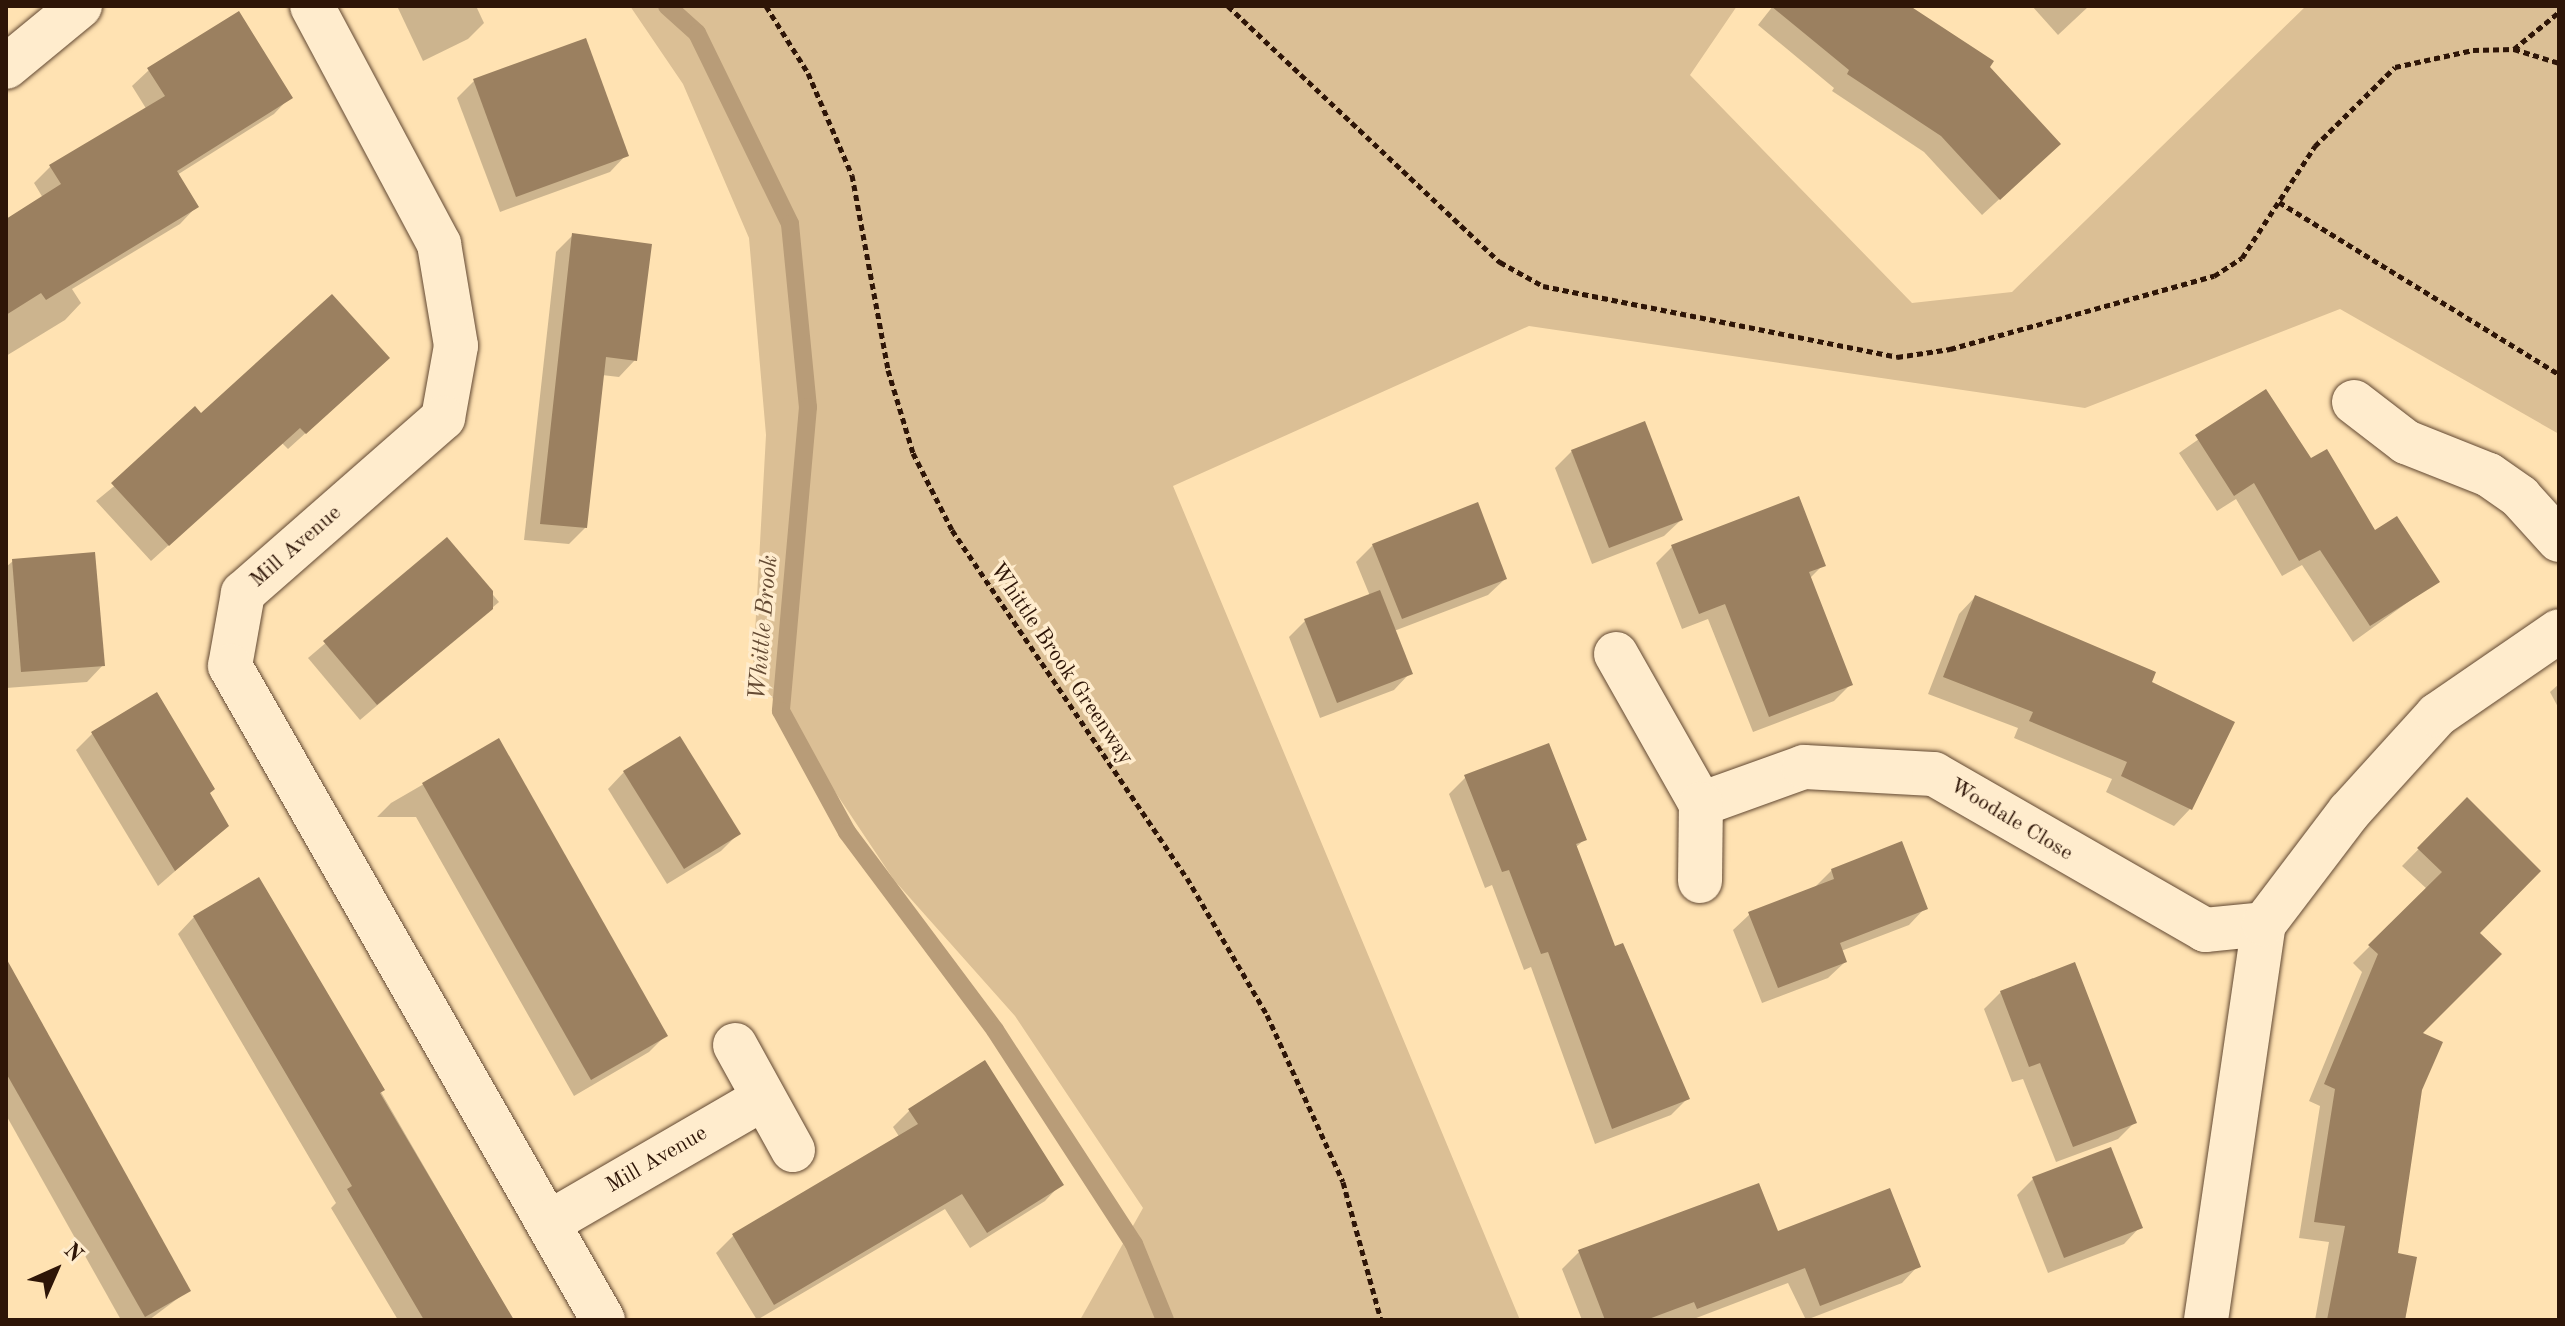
<!DOCTYPE html>
<style>
body{margin:0}
#map{position:relative;width:2565px;height:1326px;overflow:hidden;background:#ffe2b2;font-family:"Old Standard TT",serif}
div>[style]{position:absolute}
[style*='--x']{left:calc(var(--x)*1px);top:calc(var(--y)*1px);width:calc(var(--w)*1px);rotate:calc(var(--a)*1deg)}
.green>*{inset:0;background:#dbbf95}
.shadow>*{inset:0;background:#0003}
.stream>*{height:18px;margin:-9px;padding:0 9px;transform-origin:9px;border-radius:9px;background:#b89c78}
.building>*{inset:0;background:#9b8060}
.path>*{height:5px;margin-top:-2.5px;transform-origin:0;background:repeating-linear-gradient(90deg,#2e1507 0 6px,transparent 0 10px)}
.roads{filter:drop-shadow(0 0 2px #624832) drop-shadow(0 0 2px #624832)}
.minor>*{height:44px;margin:-22px;padding:0 22px;transform-origin:22px;border-radius:22px;background:#ffeccd}
span{translate:-50% -50%;white-space:nowrap;text-align:center;line-height:1.15;-webkit-text-stroke:7px #ffeccd;paint-order:stroke}
.street-label{font-size:22px;color:#2e1507}
.water-label{font-size:24px;color:#654b34;font-style:italic}
.frame{position:absolute;inset:0;border:8px solid #2e1507;pointer-events:none}
.north{position:absolute;left:16px;top:1230px;width:80px;height:80px;-webkit-text-stroke:6px #ffeccd;paint-order:stroke;rotate:45deg;font-size:22px;font-weight:700;line-height:32px;text-align:center;color:#2e1507}
.north::after{content:'';display:block;margin:auto;width:28px;height:36px;background:#2e1507;clip-path:polygon(50% 0,100% 100%,50% 72%,0 100%)}
</style>
<div id="map">
<div class="green">
<div style="clip-path:polygon(630px 6px,1737px 6px,1690px 75px,1912px 303px,2012px 292px,2306px 6px,2559px 6px,2559px 434px,2340px 309px,2085px 408px,1529px 326px,1173px 486px,1520px 1320px,1080px 1320px,1143px 1208px,1015px 1016px,894px 880px,753px 669px,766px 435px,749px 238px,683px 84px)"></div>
</div>
<div class="shadow">
<div style="clip-path:polygon(397px 6px,476px 6px,484px 23px,468px 39px,423px 61px)"></div>
<div style="clip-path:polygon(1773px 6px,1907px 6px,1987px 67px,2042px 160px,1982px 215px,1924px 152px,1832px 91px,1834px 88px,1758px 25px)"></div>
<div style="clip-path:polygon(2032px 6px,2089px 6px,2058px 35px)"></div>
<div style="clip-path:polygon(149px 70px,290px 97px,274px 114px,177px 175px,196px 207px,180px 224px,72px 289px,81px 303px,65px 320px,6px 356px,6px 221px,43px 198px,34px 183px,51px 166px,147px 110px,132px 86px)"></div>
<div style="clip-path:polygon(474px 81px,626px 155px,610px 172px,500px 212px,457px 98px)"></div>
<div style="clip-path:polygon(572px 236px,635px 360px,619px 377px,602px 375px,585px 528px,569px 544px,524px 540px,556px 252px)"></div>
<div style="clip-path:polygon(371px 374px,288px 449px,282px 443px,151px 561px,96px 501px,201px 415px)"></div>
<div style="clip-path:polygon(2266px 392px,2310px 461px,2374px 533px,2437px 581px,2353px 642px,2302px 565px,2282px 576px,2236px 499px,2217px 511px,2179px 453px)"></div>
<div style="clip-path:polygon(1572px 451px,1681px 520px,1664px 536px,1592px 564px,1555px 468px)"></div>
<div style="clip-path:polygon(447px 540px,499px 602px,360px 720px,308px 658px)"></div>
<div style="clip-path:polygon(1373px 545px,1505px 579px,1488px 595px,1394px 631px,1410px 673px,1394px 690px,1320px 718px,1289px 637px,1305px 621px,1370px 596px,1356px 562px)"></div>
<div style="clip-path:polygon(1672px 547px,1823px 565px,1809px 579px,1851px 684px,1834px 701px,1753px 732px,1708px 619px,1682px 629px,1656px 563px)"></div>
<div style="clip-path:polygon(13px 561px,103px 665px,87px 682px,6px 688px,6px 567px)"></div>
<div style="clip-path:polygon(1975px 597px,2149px 683px,2190px 809px,2174px 826px,2106px 792px,2112px 779px,2014px 738px,2018px 728px,1928px 694px,1959px 614px)"></div>
<div style="clip-path:polygon(2559px 684px,2559px 709px,2550px 692px)"></div>
<div style="clip-path:polygon(93px 733px,208px 794px,227px 826px,158px 886px,76px 750px)"></div>
<div style="clip-path:polygon(498px 741px,666px 1035px,649px 1052px,574px 1096px,416px 817px,377px 817px,391px 803px)"></div>
<div style="clip-path:polygon(624px 772px,738px 834px,721px 851px,667px 884px,608px 789px)"></div>
<div style="clip-path:polygon(1466px 777px,1585px 839px,1575px 848px,1614px 948px,1687px 1099px,1671px 1115px,1595px 1144px,1531px 967px,1524px 970px,1492px 885px,1485px 888px,1449px 794px)"></div>
<div style="clip-path:polygon(2467px 800px,2477px 933px,2420px 1034px,2421px 1090px,2395px 1255px,2415px 1259px,2405px 1320px,2315px 1320px,2329px 1242px,2299px 1238px,2320px 1106px,2309px 1101px,2362px 972px,2353px 963px,2427px 889px,2402px 866px)"></div>
<div style="clip-path:polygon(1832px 870px,1925px 908px,1909px 925px,1841px 951px,1845px 962px,1828px 978px,1762px 1003px,1733px 930px,1750px 914px,1815px 887px)"></div>
<div style="clip-path:polygon(258px 880px,513px 1320px,398px 1320px,331px 1208px,336px 1203px,178px 934px,194px 917px)"></div>
<div style="clip-path:polygon(6px 959px,189px 1290px,149px 1320px,121px 1320px,6px 1115px)"></div>
<div style="clip-path:polygon(2001px 992px,2135px 1122px,2118px 1139px,2056px 1162px,2023px 1079px,2012px 1082px,1984px 1009px)"></div>
<div style="clip-path:polygon(910px 1110px,1061px 1184px,1045px 1201px,970px 1248px,945px 1209px,757px 1320px,716px 1253px,733px 1236px,900px 1138px,893px 1127px)"></div>
<div style="clip-path:polygon(2033px 1179px,2140px 1227px,2124px 1244px,2048px 1273px,2017px 1195px)"></div>
<div style="clip-path:polygon(1777px 1234px,1918px 1266px,1902px 1283px,1806px 1320px,1788px 1283px,1691px 1320px,1582px 1320px,1562px 1269px,1579px 1252px)"></div>
</div>
<div class="stream">
<div style="--x:667;--y:6;--w:40;--a:42"></div>
<div style="--x:697;--y:33;--w:212;--a:64"></div>
<div style="--x:790;--y:224;--w:184;--a:84.4"></div>
<div style="--x:808;--y:407;--w:305;--a:95.1"></div>
<div style="--x:781;--y:711;--w:138;--a:61.4"></div>
<div style="--x:847;--y:832;--w:247;--a:53.2"></div>
<div style="--x:995;--y:1030;--w:255;--a:57"></div>
<div style="--x:1134;--y:1244;--w:82;--a:67.8"></div>
</div>
<div class="building">
<div style="clip-path:polygon(1771px 6px,1910px 6px,1994px 61px,1990px 67px,2061px 144px,2000px 200px,1941px 136px,1847px 74px,1849px 70px)"></div>
<div style="clip-path:polygon(239px 11px,293px 98px,177px 171px,199px 207px,46px 300px,41px 293px,6px 315px,6px 219px,61px 184px,49px 165px,165px 96px,147px 68px)"></div>
<div style="clip-path:polygon(586px 38px,629px 156px,516px 197px,473px 79px)"></div>
<div style="clip-path:polygon(572px 233px,652px 244px,637px 361px,606px 357px,587px 528px,540px 524px)"></div>
<div style="clip-path:polygon(332px 294px,390px 358px,306px 434px,300px 428px,169px 546px,111px 483px,195px 406px,201px 413px)"></div>
<div style="clip-path:polygon(2266px 389px,2311px 458px,2327px 449px,2375px 530px,2397px 516px,2440px 582px,2370px 626px,2320px 550px,2299px 561px,2254px 483px,2234px 496px,2195px 435px)"></div>
<div style="clip-path:polygon(1645px 421px,1683px 520px,1609px 548px,1571px 450px)"></div>
<div style="clip-path:polygon(1799px 496px,1826px 566px,1809px 572px,1853px 685px,1769px 717px,1725px 604px,1699px 614px,1671px 545px)"></div>
<div style="clip-path:polygon(1478px 502px,1507px 579px,1402px 619px,1372px 544px)"></div>
<div style="clip-path:polygon(447px 537px,493px 591px,493px 609px,377px 705px,323px 641px)"></div>
<div style="clip-path:polygon(95px 552px,105px 666px,21px 672px,12px 559px)"></div>
<div style="clip-path:polygon(1380px 590px,1413px 674px,1337px 703px,1304px 619px)"></div>
<div style="clip-path:polygon(1975px 595px,2156px 672px,2152px 682px,2235px 722px,2192px 810px,2121px 776px,2127px 762px,2029px 721px,2033px 712px,1943px 677px)"></div>
<div style="clip-path:polygon(157px 692px,215px 789px,210px 793px,229px 826px,175px 871px,91px 732px)"></div>
<div style="clip-path:polygon(680px 736px,741px 834px,684px 869px,623px 771px)"></div>
<div style="clip-path:polygon(499px 738px,668px 1036px,591px 1080px,422px 783px)"></div>
<div style="clip-path:polygon(1549px 743px,1587px 840px,1576px 844px,1615px 946px,1623px 943px,1690px 1099px,1612px 1129px,1548px 952px,1541px 954px,1509px 870px,1502px 872px,1464px 775px)"></div>
<div style="clip-path:polygon(2467px 797px,2541px 871px,2480px 933px,2502px 954px,2423px 1033px,2443px 1042px,2422px 1090px,2398px 1253px,2417px 1257px,2405px 1320px,2327px 1320px,2345px 1226px,2314px 1222px,2335px 1089px,2324px 1084px,2378px 954px,2368px 945px,2442px 872px,2417px 848px)"></div>
<div style="clip-path:polygon(1902px 841px,1928px 909px,1840px 943px,1847px 962px,1778px 988px,1748px 912px,1834px 879px,1831px 869px)"></div>
<div style="clip-path:polygon(259px 877px,385px 1090px,380px 1093px,514px 1320px,424px 1320px,347px 1189px,352px 1186px,193px 916px)"></div>
<div style="clip-path:polygon(6px 958px,191px 1291px,145px 1317px,6px 1073px)"></div>
<div style="clip-path:polygon(2075px 962px,2137px 1123px,2073px 1147px,2040px 1063px,2029px 1067px,2000px 991px)"></div>
<div style="clip-path:polygon(985px 1060px,1064px 1185px,987px 1233px,962px 1194px,774px 1305px,732px 1234px,918px 1124px,908px 1109px)"></div>
<div style="clip-path:polygon(2111px 1147px,2143px 1228px,2064px 1258px,2032px 1177px)"></div>
<div style="clip-path:polygon(1759px 1183px,1778px 1231px,1890px 1188px,1921px 1267px,1820px 1306px,1805px 1268px,1697px 1309px,1694px 1302px,1646px 1320px,1605px 1320px,1578px 1250px)"></div>
</div>
<div class="path">
<div style="--x:766;--y:6;--w:79;--a:57.9"></div>
<div style="--x:808;--y:73;--w:111;--a:66.7"></div>
<div style="--x:852;--y:175;--w:198;--a:79.5"></div>
<div style="--x:888;--y:370;--w:87;--a:73.2"></div>
<div style="--x:913;--y:453;--w:86;--a:63.1"></div>
<div style="--x:952;--y:530;--w:420;--a:56"></div>
<div style="--x:1187;--y:878;--w:159;--a:59.7"></div>
<div style="--x:1267;--y:1015;--w:183;--a:65.5"></div>
<div style="--x:1343;--y:1182;--w:143;--a:74.6"></div>
<div style="--x:1228;--y:6;--w:374;--a:43.3"></div>
<div style="--x:1500;--y:262;--w:49;--a:29.2"></div>
<div style="--x:1543;--y:286;--w:361;--a:11.3"></div>
<div style="--x:1897;--y:357;--w:54;--a:-8.6"></div>
<div style="--x:1950;--y:349;--w:274;--a:-15.5"></div>
<div style="--x:2214;--y:276;--w:33;--a:-33"></div>
<div style="--x:2242;--y:258;--w:134;--a:-56.9"></div>
<div style="--x:2315;--y:146;--w:112;--a:-44.6"></div>
<div style="--x:2395;--y:67;--w:80;--a:-12.3"></div>
<div style="--x:2473;--y:50;--w:41;--a:-1.4"></div>
<div style="--x:2514;--y:49;--w:47;--a:17.3"></div>
<div style="--x:2514;--y:49;--w:58;--a:-39.4"></div>
<div style="--x:2279;--y:202;--w:329;--a:31.6"></div>
</div>
<div class="roads">
<div class="minor">
<div style="--x:312;--y:6;--w:270;--a:61.9"></div>
<div style="--x:439;--y:244;--w:103;--a:80.5"></div>
<div style="--x:456;--y:346;--w:73;--a:100.2"></div>
<div style="--x:443;--y:418;--w:266;--a:138.8"></div>
<div style="--x:243;--y:593;--w:74;--a:100.1"></div>
<div style="--x:230;--y:666;--w:753;--a:60.3"></div>
<div style="--x:6;--y:67;--w:96;--a:-39.5"></div>
<div style="--x:2354;--y:402;--w:66;--a:37.6"></div>
<div style="--x:2406;--y:442;--w:89;--a:21.7"></div>
<div style="--x:2489;--y:475;--w:38;--a:35"></div>
<div style="--x:2520;--y:497;--w:58;--a:47.8"></div>
<div style="--x:1616;--y:654;--w:172;--a:60.5"></div>
<div style="--x:1701;--y:804;--w:109;--a:-19.8"></div>
<div style="--x:1804;--y:767;--w:130;--a:3.1"></div>
<div style="--x:1934;--y:774;--w:313;--a:29.9"></div>
<div style="--x:2205;--y:930;--w:59;--a:-5.8"></div>
<div style="--x:1700;--y:881;--w:77;--a:-89.3"></div>
<div style="--x:735;--y:1045;--w:120;--a:61.1"></div>
<div style="--x:550;--y:1222;--w:247;--a:-30.1"></div>
<div style="--x:2206;--y:1320;--w:400;--a:-81.7"></div>
<div style="--x:2264;--y:924;--w:141;--a:-52.8"></div>
<div style="--x:2349;--y:812;--w:131;--a:-47.8"></div>
<div style="--x:2437;--y:715;--w:148;--a:-34.5"></div>
</div>
</div>
<div class="street-label">
<span style="left:296px;top:547px;rotate:-41deg">Mill Avenue</span>
<span style="left:1061px;top:664px;rotate:56deg">Whittle Brook Greenway</span>
<span style="left:2011px;top:820px;rotate:31deg">Woodale Close</span>
<span style="left:657px;top:1160px;rotate:-30deg">Mill Avenue</span>
</div>
<div class="water-label">
<span style="left:765px;top:628px;rotate:-85deg">Whittle Brook</span>
</div>
<div class="frame"></div>
<div class="north">N</div>
</div>
